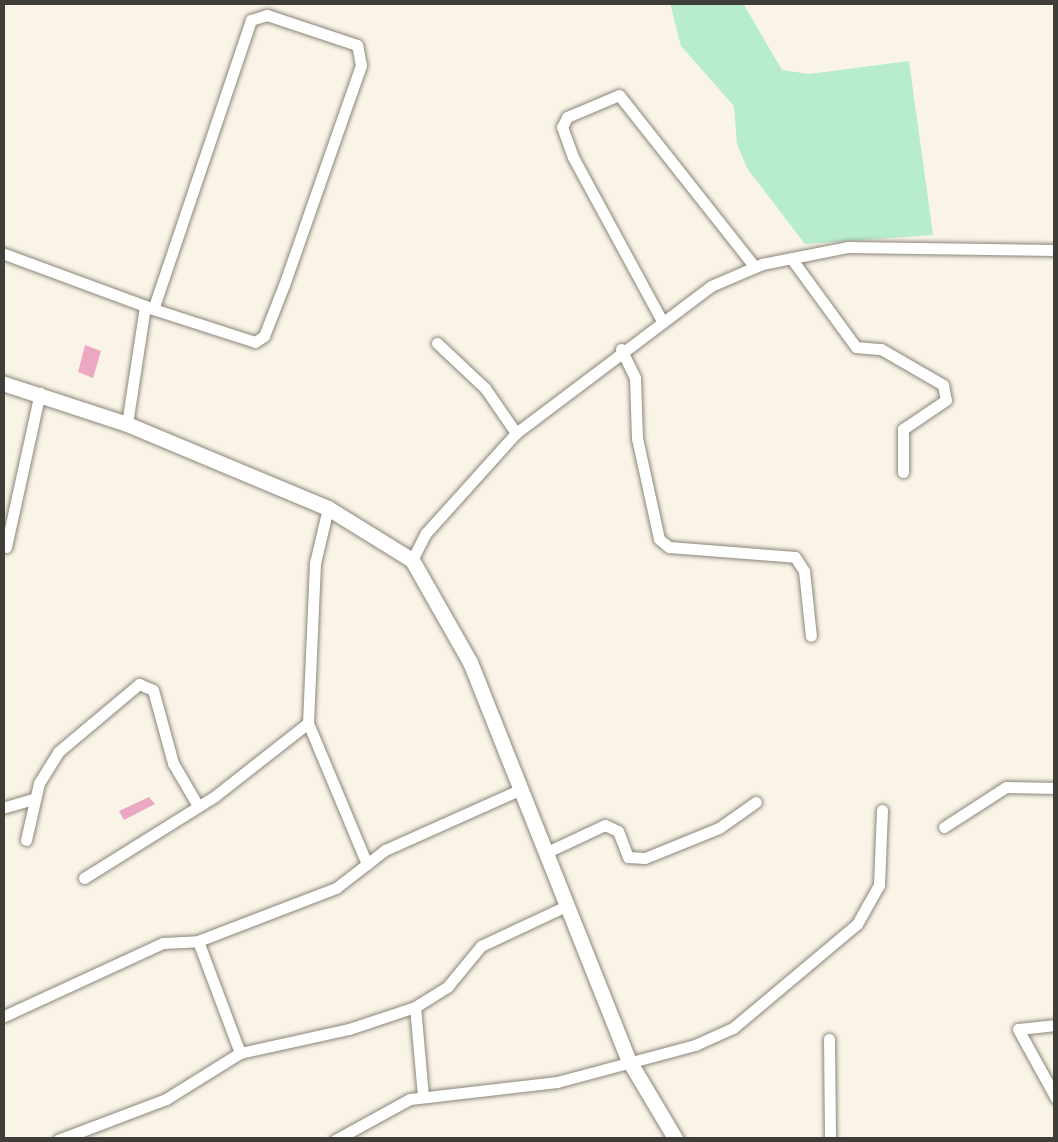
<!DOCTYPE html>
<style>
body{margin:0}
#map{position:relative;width:1058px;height:1142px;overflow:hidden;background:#f9f4e7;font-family:"Roboto Condensed",sans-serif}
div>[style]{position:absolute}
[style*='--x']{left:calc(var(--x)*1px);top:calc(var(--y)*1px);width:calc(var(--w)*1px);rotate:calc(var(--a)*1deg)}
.green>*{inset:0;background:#b7ecce}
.building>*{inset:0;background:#eca8c2}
.roads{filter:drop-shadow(0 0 2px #8b867a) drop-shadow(0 0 2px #8b867a)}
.minor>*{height:11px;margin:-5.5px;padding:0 5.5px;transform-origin:5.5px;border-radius:5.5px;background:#fff}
.major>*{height:15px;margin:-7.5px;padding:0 7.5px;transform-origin:7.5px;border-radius:7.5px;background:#fff}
span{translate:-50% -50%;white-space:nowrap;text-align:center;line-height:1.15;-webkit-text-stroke:9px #fff;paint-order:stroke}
.frame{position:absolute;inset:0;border:5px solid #3f3d38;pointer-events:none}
</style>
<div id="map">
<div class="green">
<div style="clip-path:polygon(670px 3px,743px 3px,782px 70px,809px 74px,909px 61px,933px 235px,805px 244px,747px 168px,737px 144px,734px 106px,681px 46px)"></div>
</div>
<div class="building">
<div style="clip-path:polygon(85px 345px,101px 351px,93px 378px,78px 372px)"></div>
<div style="clip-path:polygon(149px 797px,155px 804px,124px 820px,119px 811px)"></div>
</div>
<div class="roads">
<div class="minor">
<div style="--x:2;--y:253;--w:161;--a:20.3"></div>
<div style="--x:153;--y:309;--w:107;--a:17.9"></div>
<div style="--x:255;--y:342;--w:11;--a:-34"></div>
<div style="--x:264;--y:336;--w:55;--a:-68.6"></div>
<div style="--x:284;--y:285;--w:233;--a:-70.7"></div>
<div style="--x:361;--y:65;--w:20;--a:-101"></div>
<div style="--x:357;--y:45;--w:95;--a:-161.6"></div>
<div style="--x:267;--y:15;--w:17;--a:163"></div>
<div style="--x:251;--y:20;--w:305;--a:108.7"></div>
<div style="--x:791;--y:258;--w:110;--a:53.9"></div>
<div style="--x:856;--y:347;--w:25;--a:5"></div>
<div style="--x:881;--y:349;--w:72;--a:30.1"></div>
<div style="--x:943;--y:385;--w:15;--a:79"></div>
<div style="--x:946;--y:400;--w:52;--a:146"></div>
<div style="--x:903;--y:429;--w:43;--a:90"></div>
<div style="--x:662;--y:321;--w:187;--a:-118.5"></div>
<div style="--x:573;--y:157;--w:32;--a:-110"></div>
<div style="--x:562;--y:127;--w:11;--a:-63"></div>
<div style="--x:567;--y:117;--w:56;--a:-22.9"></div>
<div style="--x:619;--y:95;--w:219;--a:51.7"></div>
<div style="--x:437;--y:343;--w:66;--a:43.2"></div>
<div style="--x:485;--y:388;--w:55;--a:55.4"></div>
<div style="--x:621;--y:349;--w:32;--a:64"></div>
<div style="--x:635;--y:378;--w:60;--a:88.1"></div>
<div style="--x:637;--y:438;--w:103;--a:77.7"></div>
<div style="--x:659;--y:539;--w:13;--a:39"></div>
<div style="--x:669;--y:547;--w:126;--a:4.5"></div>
<div style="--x:795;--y:557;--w:17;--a:57"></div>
<div style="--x:804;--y:571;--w:65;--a:83.9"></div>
<div style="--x:127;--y:424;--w:119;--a:-81.3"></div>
<div style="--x:328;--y:508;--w:57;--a:103.3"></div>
<div style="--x:315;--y:563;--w:160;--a:92.5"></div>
<div style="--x:308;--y:723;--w:153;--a:67.3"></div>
<div style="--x:6;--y:547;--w:158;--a:-77.6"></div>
<div style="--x:412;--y:560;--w:30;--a:-63"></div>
<div style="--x:426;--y:533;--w:135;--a:-48"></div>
<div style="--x:516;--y:433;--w:244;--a:-37"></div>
<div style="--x:711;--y:286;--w:56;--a:-23.3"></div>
<div style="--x:762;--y:264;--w:88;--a:-11.2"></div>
<div style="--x:848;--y:247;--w:208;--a:0.8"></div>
<div style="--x:2;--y:808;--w:33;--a:-16"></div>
<div style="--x:944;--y:827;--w:74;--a:-32.8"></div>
<div style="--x:1006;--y:787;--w:50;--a:1.1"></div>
<div style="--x:26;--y:840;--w:58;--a:-77.2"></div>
<div style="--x:39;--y:783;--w:36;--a:-58"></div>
<div style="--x:58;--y:752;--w:106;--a:-40"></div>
<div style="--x:139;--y:684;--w:15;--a:23"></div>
<div style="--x:153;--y:690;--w:76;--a:74.7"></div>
<div style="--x:173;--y:763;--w:50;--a:59.8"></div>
<div style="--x:545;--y:853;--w:66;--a:-25"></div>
<div style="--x:605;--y:825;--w:14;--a:25"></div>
<div style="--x:618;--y:831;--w:28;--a:69"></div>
<div style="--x:628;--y:857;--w:17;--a:3"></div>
<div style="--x:645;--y:858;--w:80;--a:-22.1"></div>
<div style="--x:719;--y:828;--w:45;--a:-35.1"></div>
<div style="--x:84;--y:878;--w:155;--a:-32"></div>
<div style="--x:215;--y:796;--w:118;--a:-38.1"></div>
<div style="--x:198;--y:941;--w:120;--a:69.4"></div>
<div style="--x:240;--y:1053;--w:112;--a:-12.4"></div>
<div style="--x:349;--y:1029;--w:70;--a:-18.4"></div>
<div style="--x:2;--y:1017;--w:177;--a:-24.7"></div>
<div style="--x:163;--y:943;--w:35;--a:-3"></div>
<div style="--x:198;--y:941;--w:148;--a:-21"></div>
<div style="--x:336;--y:888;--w:62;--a:-37.8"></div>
<div style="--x:385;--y:850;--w:147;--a:-24.1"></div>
<div style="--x:1056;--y:1025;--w:38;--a:174"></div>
<div style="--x:1018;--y:1029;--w:79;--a:61.2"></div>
<div style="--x:829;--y:1039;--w:101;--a:89.4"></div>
<div style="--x:423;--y:1096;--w:89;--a:-95.1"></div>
<div style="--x:415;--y:1007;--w:39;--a:-32"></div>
<div style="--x:448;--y:986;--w:52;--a:-50.5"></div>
<div style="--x:481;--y:946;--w:94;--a:-25.2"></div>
<div style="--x:58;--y:1140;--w:116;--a:-20.8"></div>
<div style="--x:166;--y:1099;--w:87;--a:-31.9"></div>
<div style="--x:335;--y:1140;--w:85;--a:-28.7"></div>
<div style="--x:410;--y:1099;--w:148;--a:-6.6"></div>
<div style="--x:557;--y:1082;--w:143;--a:-15"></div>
<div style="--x:695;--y:1045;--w:42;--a:-24.1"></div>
<div style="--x:733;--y:1028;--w:162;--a:-40"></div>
<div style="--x:857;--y:924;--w:45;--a:-60.6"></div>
<div style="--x:879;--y:885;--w:75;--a:-87.7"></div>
</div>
<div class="major">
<div style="--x:2;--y:383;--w:132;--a:18.2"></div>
<div style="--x:127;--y:424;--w:218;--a:22.7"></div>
<div style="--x:328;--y:508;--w:99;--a:31.8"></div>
<div style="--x:412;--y:560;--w:117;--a:60.4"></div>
<div style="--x:470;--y:662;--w:427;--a:68.3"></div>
<div style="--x:628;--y:1059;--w:94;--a:59.3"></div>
</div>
</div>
<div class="frame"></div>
</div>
